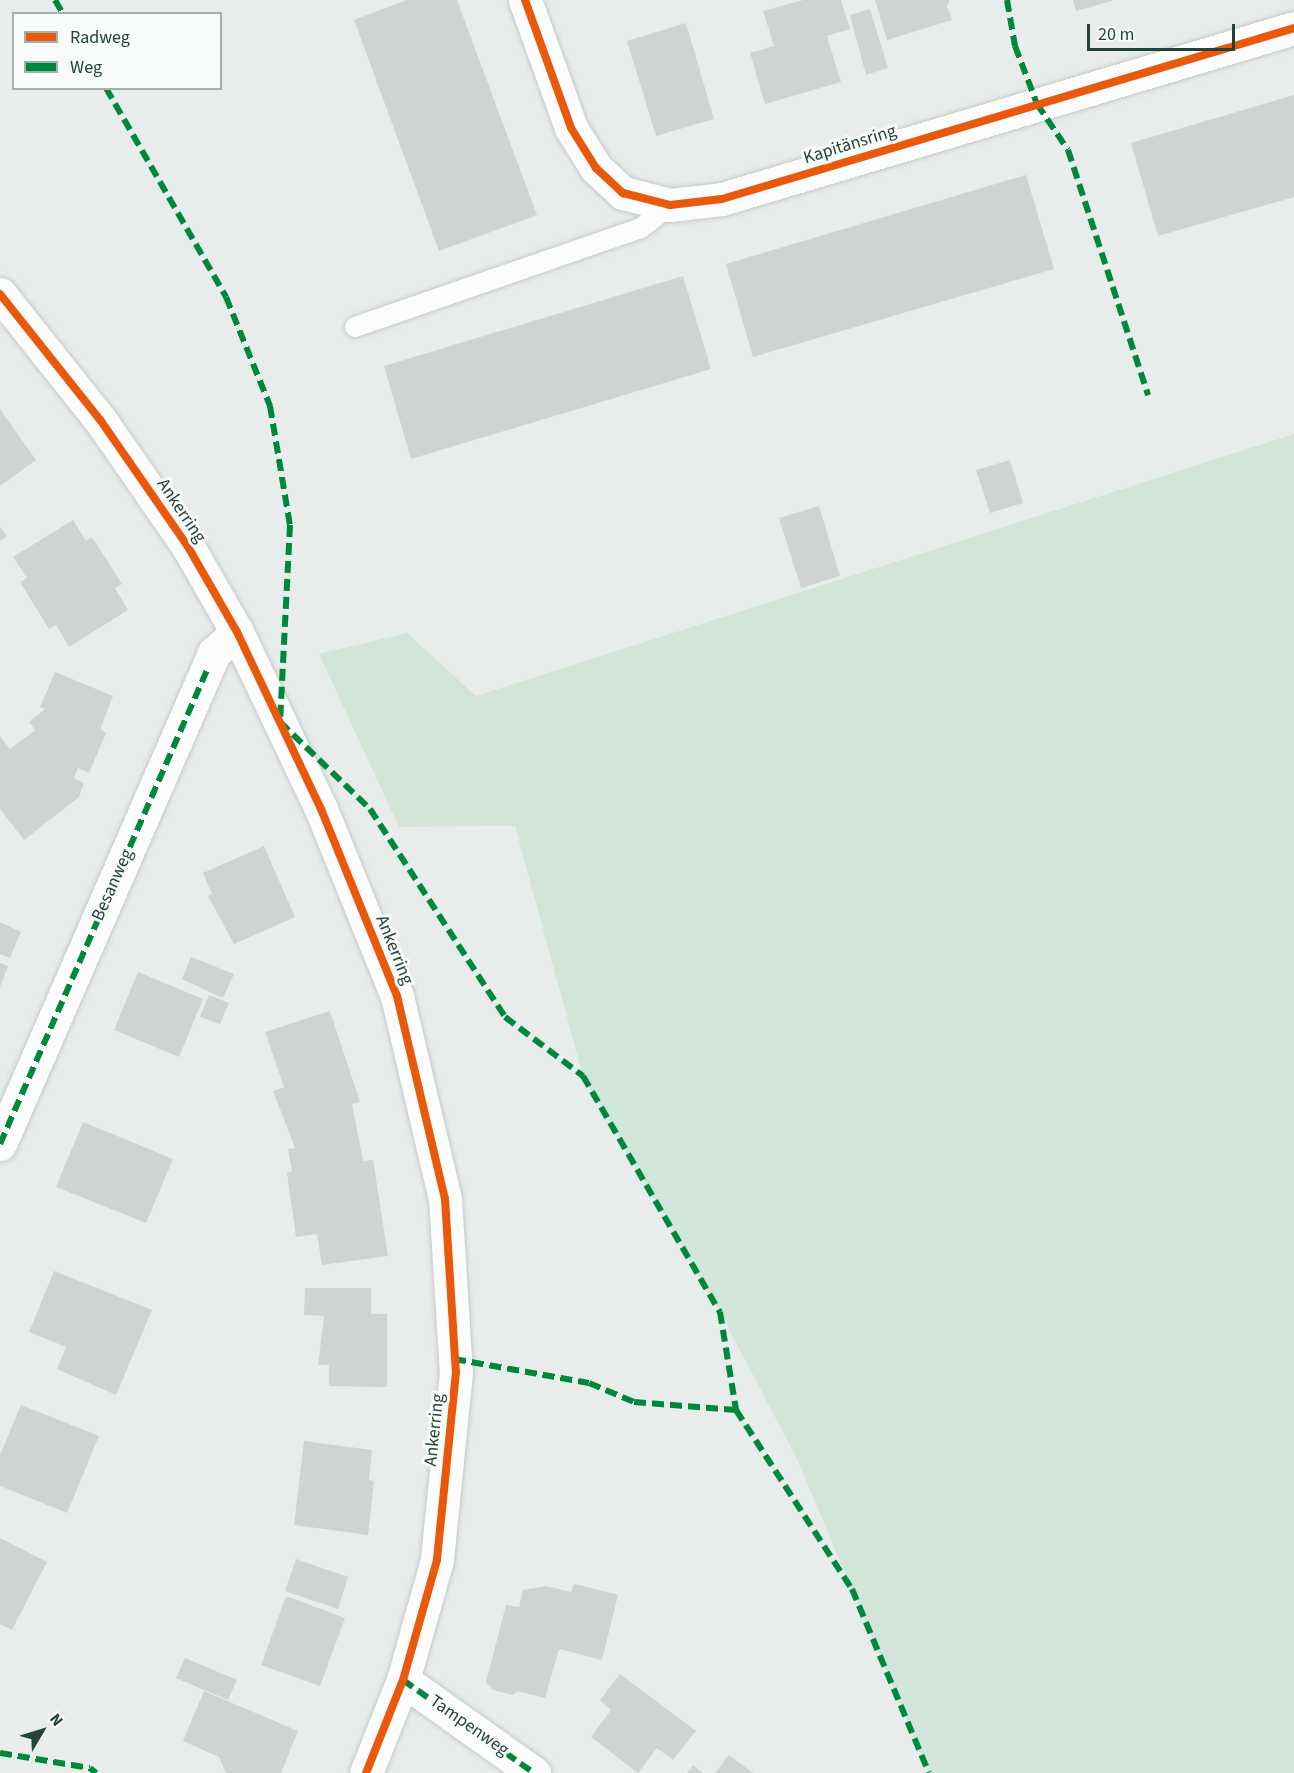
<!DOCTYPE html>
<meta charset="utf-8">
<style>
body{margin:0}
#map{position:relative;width:1294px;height:1773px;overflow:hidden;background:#e8edeb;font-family:"Source Sans 3",sans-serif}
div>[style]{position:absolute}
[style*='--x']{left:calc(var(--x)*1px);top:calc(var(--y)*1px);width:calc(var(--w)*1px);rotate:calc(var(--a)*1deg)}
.green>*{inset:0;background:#d1e6d8}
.building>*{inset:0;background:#cfd4d2}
.roads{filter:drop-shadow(0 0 2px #c5cac8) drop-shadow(0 0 2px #c5cac8)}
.lane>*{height:20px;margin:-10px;padding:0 10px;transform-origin:10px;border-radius:10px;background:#fcfcfc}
.street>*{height:33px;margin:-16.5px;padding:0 16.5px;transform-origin:16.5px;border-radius:16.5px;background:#fcfcfc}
.quiet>*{height:6px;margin-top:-3px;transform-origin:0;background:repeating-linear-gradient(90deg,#00873e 0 12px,transparent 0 18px)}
.cycleway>*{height:8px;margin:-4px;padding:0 4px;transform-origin:4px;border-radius:4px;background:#e8590c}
span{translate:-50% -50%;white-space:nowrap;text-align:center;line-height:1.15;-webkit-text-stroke:6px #f7fbf9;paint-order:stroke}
.street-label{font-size:18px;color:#24423a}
.legend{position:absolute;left:12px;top:12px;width:210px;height:78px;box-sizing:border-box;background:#f7fbf9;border:2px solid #a3b1ad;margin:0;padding:8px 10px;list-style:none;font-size:18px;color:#24423a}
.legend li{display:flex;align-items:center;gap:12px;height:30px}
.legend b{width:30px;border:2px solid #a3b1ad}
.north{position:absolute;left:12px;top:1701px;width:60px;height:60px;-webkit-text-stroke:4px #f7fbf9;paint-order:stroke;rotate:52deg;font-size:16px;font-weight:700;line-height:24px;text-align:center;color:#24423a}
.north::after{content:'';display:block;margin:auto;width:21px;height:27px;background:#24423a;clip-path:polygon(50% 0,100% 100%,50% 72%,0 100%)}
.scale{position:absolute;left:1087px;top:24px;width:148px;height:27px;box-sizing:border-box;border:3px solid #24423a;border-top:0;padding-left:8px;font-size:18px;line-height:21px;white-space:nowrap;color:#24423a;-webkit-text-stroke:4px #f7fbf9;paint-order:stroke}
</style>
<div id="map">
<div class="green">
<div style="clip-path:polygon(1294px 434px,1294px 1773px,929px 1773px,798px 1461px,720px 1312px,583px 1076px,515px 826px,399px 827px,319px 654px,407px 633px,476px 696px)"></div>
</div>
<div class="building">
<div style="clip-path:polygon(407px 0,457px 0,537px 215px,439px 251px,354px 20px)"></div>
<div style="clip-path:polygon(803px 0,841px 0,850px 29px,827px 36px,841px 82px,765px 104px,750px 53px,774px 46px,763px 11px)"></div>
<div style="clip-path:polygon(875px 0,950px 0,947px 6px,952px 20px,887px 40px)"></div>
<div style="clip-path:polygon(1073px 0,1112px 0,1112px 1px,1076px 11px)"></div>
<div style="clip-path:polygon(870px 9px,888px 68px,866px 75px,850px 15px)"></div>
<div style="clip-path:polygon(686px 23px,714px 119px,656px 136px,627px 41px)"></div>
<div style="clip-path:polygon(1294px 95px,1294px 197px,1158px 236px,1131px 143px)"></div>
<div style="clip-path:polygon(1026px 175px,1054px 269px,753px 357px,726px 264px)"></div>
<div style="clip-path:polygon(683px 276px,711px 369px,411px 459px,384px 366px)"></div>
<div style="clip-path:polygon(0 409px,36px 460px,0 486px)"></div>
<div style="clip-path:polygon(1010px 460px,1023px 503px,990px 513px,976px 470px)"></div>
<div style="clip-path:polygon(819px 506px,840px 576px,801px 588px,779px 518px)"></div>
<div style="clip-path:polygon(73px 520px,86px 541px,92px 537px,122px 584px,115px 588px,128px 610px,69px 647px,56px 625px,49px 629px,20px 582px,27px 578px,13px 557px)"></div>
<div style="clip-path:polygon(0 527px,7px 536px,0 541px)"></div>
<div style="clip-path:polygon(55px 672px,113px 696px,100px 730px,106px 733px,89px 773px,78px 768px,74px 778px,84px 783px,79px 797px,24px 840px,0 809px,0 736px,10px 749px,35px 730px,29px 722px,45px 709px,40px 707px)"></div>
<div style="clip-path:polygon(264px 846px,295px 917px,234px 944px,208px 896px,212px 894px,203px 873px)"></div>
<div style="clip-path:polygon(0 922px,21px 932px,10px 958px,0 954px)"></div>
<div style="clip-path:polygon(191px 957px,234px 974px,223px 998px,182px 979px)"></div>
<div style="clip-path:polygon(0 963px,8px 966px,0 987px)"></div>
<div style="clip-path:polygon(138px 972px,203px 999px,179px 1057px,114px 1030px)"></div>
<div style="clip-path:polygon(209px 995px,229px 1003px,220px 1024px,200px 1017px)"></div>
<div style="clip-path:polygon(330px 1011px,360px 1102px,352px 1104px,363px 1161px,373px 1160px,388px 1256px,322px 1265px,317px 1234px,296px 1237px,287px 1173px,292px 1171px,288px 1149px,295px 1148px,273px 1091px,284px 1087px,265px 1032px)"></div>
<div style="clip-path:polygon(83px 1122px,173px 1159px,146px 1223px,56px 1187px)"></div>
<div style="clip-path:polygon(54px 1271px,152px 1310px,116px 1395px,57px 1369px,66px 1347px,29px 1332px)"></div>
<div style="clip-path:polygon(305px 1288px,371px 1288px,371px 1314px,387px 1314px,387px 1387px,329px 1386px,329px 1365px,318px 1365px,324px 1316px,304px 1315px)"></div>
<div style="clip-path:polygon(21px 1405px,99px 1436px,67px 1513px,0 1486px,0 1455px)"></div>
<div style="clip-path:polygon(304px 1441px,372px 1450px,369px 1480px,374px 1481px,368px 1535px,294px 1525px)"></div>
<div style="clip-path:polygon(0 1538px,47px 1562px,12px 1630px,0 1624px)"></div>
<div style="clip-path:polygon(296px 1559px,348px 1577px,338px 1609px,285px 1591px)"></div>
<div style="clip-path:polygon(574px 1584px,618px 1595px,602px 1660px,559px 1649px,545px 1698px,518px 1691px,513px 1695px,493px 1690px,486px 1682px,506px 1605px,519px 1607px,523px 1590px,546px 1586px,571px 1592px)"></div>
<div style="clip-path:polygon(286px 1596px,345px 1618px,320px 1686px,261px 1665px)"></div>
<div style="clip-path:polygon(185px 1658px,237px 1680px,228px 1700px,176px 1678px)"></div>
<div style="clip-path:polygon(620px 1674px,696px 1731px,673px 1760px,657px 1748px,638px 1773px,591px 1737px,611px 1710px,600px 1700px)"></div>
<div style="clip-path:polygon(204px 1691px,298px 1731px,281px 1773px,226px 1773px,219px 1757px,183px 1741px)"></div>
<div style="clip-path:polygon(729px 1755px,753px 1773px,715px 1773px)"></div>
<div style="clip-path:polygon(693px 1765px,703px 1773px,687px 1773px)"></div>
</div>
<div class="roads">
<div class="lane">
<div style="--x:355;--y:327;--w:303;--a:-19.1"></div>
<div style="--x:641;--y:228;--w:37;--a:-38"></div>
</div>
<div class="street">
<div style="--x:525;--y:0;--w:136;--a:70.2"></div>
<div style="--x:571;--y:128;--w:47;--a:58"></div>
<div style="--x:596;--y:168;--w:37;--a:43"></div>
<div style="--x:623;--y:193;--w:49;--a:14.3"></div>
<div style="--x:670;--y:205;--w:52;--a:-6.6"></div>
<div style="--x:722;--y:199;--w:597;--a:-16.64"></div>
<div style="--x:0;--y:294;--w:162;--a:51.5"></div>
<div style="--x:101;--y:421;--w:151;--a:55.3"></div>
<div style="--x:187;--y:545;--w:100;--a:60.1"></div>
<div style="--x:237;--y:632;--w:196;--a:64.6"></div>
<div style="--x:321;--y:809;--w:202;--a:67.9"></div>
<div style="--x:397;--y:996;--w:209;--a:76.7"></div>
<div style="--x:445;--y:1199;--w:173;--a:86.4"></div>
<div style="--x:456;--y:1372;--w:189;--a:95.8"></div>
<div style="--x:437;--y:1560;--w:125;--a:105.8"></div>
<div style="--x:403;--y:1680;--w:100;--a:111.7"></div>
<div style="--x:0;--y:1144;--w:536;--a:-66.45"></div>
<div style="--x:214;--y:653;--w:31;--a:-42"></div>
<div style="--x:403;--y:1680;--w:161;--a:35.4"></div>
</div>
</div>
<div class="quiet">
<div style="--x:55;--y:0;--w:16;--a:60"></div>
<div style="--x:1007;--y:0;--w:47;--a:80.1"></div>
<div style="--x:1015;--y:46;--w:62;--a:69.2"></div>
<div style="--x:1037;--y:104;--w:55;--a:56"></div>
<div style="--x:1068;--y:150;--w:258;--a:71.9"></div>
<div style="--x:106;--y:88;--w:241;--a:60.1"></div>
<div style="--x:226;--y:297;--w:118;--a:68"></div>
<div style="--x:270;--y:406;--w:121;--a:80.5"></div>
<div style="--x:290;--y:525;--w:197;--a:92.9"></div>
<div style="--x:280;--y:722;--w:125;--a:44"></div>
<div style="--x:370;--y:809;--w:248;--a:57"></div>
<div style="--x:505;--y:1017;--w:98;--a:37.1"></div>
<div style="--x:583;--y:1076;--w:273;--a:59.9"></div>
<div style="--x:720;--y:1312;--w:99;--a:80.7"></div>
<div style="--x:736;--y:1410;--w:213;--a:57.1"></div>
<div style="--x:852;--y:1589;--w:199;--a:67.3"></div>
<div style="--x:0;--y:1144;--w:519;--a:-66.4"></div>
<div style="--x:454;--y:1359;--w:137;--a:10.1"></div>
<div style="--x:589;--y:1383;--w:49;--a:22.9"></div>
<div style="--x:634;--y:1402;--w:102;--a:4.5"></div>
<div style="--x:403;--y:1680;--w:161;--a:35.4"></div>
<div style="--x:0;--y:1753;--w:91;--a:9.5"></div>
<div style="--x:90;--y:1768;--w:8;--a:40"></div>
</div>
<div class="cycleway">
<div style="--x:525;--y:0;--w:136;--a:70.2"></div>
<div style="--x:571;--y:128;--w:47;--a:58"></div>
<div style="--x:596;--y:168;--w:37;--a:43"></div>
<div style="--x:623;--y:193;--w:49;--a:14.3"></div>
<div style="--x:670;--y:205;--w:52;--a:-6.6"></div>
<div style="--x:722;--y:199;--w:597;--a:-16.64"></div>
<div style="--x:0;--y:294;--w:162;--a:51.5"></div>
<div style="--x:101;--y:421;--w:151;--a:55.3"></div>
<div style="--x:187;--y:545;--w:100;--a:60.1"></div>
<div style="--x:237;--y:632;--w:196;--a:64.6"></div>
<div style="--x:321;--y:809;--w:202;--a:67.9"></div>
<div style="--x:397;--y:996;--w:209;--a:76.7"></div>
<div style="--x:445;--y:1199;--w:173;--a:86.4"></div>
<div style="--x:456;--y:1372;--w:189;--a:95.8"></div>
<div style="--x:437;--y:1560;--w:125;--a:105.8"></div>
<div style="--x:403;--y:1680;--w:100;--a:111.7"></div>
</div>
<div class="street-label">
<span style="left:850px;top:145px;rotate:-17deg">Kapitänsring</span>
<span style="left:181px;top:511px;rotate:56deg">Ankerring</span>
<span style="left:113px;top:885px;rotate:-66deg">Besanweg</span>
<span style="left:394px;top:950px;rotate:68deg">Ankerring</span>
<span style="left:435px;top:1430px;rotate:-84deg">Ankerring</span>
<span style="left:469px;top:1726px;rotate:35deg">Tampenweg</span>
</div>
<ul class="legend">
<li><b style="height:8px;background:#e8590c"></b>Radweg</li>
<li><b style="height:8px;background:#00873e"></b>Weg</li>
</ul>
<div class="north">N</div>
<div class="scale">20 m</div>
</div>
